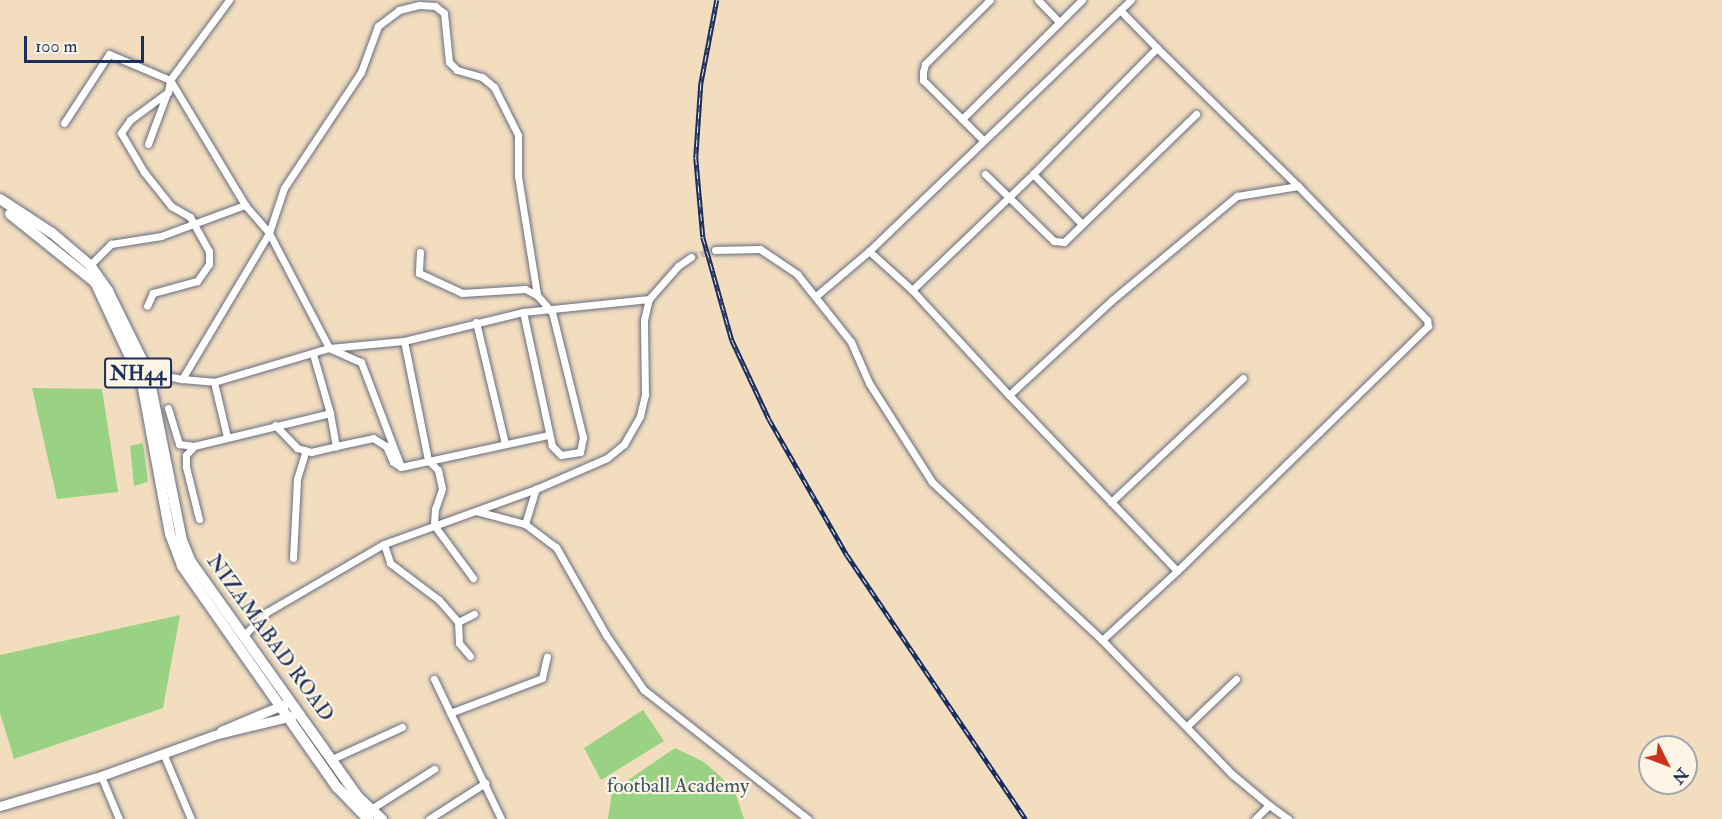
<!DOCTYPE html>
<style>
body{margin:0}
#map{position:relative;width:1722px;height:819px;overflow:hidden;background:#f2ddbf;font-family:"IM FELL Double Pica",serif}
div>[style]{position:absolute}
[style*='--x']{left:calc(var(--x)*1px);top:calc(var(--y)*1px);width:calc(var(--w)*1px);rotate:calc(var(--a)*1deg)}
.green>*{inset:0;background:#9ad284}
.minor-tunnel>*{height:7px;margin-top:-3.5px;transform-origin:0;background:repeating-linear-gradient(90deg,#c7baac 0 7px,transparent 0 10.5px)}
.roads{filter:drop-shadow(0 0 2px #666c80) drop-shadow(0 0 2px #666c80)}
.minor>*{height:7px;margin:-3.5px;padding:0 3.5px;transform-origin:3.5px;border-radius:3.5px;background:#fff}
.secondary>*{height:9px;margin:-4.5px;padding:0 4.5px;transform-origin:4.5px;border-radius:4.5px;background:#fff}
.trunk>*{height:10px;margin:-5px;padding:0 5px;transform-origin:5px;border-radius:5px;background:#fff}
.rail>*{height:4.5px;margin-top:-2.25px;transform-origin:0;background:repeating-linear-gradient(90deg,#fcf5e5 0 7px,#1b2f5e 0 14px);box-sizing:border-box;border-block:2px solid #1b2f5e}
span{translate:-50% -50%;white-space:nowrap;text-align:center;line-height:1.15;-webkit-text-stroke:4.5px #fcf5e5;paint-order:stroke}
.shield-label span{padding:2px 4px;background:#fcf5e5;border:2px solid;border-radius:4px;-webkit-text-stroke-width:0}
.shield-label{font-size:20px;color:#1b2f5e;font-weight:700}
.street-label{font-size:21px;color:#1b2f5e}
.park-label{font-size:21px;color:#3b5868}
.north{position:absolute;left:1638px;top:735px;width:60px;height:60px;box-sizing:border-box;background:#fcf5e5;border:2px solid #a2a6af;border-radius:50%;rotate:132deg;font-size:16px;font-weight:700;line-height:24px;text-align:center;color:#1b2f5e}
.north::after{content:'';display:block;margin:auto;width:21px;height:27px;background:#c8321e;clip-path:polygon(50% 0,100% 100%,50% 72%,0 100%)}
.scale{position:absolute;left:24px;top:36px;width:120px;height:27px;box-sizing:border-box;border:3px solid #1b2f5e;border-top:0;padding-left:8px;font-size:18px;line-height:21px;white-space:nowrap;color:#1b2f5e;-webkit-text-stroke:4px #fcf5e5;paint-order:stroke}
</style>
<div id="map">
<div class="green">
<div style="clip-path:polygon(32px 388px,102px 389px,118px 492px,57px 499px)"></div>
<div style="clip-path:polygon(143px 443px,148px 482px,134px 486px,130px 446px)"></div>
<div style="clip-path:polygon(180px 615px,163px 708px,14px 759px,0 713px,0 655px)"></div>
<div style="clip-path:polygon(643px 710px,664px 741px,601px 780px,584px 748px)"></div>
<div style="clip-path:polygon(675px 748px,704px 762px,721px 777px,736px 795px,744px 819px,608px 819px,612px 791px)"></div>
</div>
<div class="minor-tunnel">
<div style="--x:691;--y:257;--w:25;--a:-16"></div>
</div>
<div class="roads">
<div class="minor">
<div style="--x:229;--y:0;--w:99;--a:126.4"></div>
<div style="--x:170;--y:80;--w:146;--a:59"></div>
<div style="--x:245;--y:205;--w:37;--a:49"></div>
<div style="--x:269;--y:233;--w:130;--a:62.4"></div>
<div style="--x:329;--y:348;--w:75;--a:-5.3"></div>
<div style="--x:404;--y:341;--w:122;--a:-13.7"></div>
<div style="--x:523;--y:312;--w:127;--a:-5.9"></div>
<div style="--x:1038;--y:0;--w:30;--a:46"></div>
<div style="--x:962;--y:119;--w:169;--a:-44.8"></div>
<div style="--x:64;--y:123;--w:82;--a:-56.9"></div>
<div style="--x:109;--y:54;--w:66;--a:23.1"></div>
<div style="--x:170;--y:80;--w:12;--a:99"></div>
<div style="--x:168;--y:92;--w:47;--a:143.6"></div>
<div style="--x:130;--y:120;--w:16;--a:125"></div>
<div style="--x:121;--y:133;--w:45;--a:59.5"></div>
<div style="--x:144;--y:172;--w:43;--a:51.5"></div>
<div style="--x:171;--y:206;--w:22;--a:30"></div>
<div style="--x:190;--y:217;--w:39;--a:61"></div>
<div style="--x:209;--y:251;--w:13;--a:90"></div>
<div style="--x:209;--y:264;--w:21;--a:125"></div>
<div style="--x:197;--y:281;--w:46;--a:164.7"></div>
<div style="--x:153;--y:293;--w:14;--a:115"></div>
<div style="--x:983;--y:140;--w:85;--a:-135"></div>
<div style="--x:923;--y:80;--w:8;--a:-90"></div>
<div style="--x:923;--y:72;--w:8;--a:-76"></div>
<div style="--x:925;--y:64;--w:91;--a:-44.6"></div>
<div style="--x:148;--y:144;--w:54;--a:-69.6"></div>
<div style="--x:985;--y:174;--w:96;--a:44.2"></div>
<div style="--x:1054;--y:241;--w:10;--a:6"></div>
<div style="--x:1064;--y:242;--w:184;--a:-44.1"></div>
<div style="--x:1033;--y:174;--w:177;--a:-45.5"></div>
<div style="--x:1157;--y:48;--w:53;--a:-134.2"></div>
<div style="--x:715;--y:250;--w:45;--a:-1.3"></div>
<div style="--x:760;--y:249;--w:45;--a:34"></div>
<div style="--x:797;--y:274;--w:87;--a:51.5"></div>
<div style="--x:851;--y:342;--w:45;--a:66.3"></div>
<div style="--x:869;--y:383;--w:117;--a:57.5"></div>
<div style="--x:932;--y:482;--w:232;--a:42.9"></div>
<div style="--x:1102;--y:640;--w:102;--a:-42.6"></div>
<div style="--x:869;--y:251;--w:58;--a:42.2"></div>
<div style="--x:912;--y:290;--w:168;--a:-43.8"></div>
<div style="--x:1033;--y:174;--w:70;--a:45.6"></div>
<div style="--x:420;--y:252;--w:21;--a:93"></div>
<div style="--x:419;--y:273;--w:47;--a:24.9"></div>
<div style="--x:462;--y:293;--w:63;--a:-3.6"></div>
<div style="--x:525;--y:289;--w:13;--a:27"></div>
<div style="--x:90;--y:265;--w:30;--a:-45"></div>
<div style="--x:111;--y:244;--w:51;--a:-9.1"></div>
<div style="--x:161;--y:236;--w:90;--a:-20.3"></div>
<div style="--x:912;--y:290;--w:143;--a:47.3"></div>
<div style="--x:1009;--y:395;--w:140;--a:-42.7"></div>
<div style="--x:1112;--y:300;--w:163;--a:-39.8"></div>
<div style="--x:1237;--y:196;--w:62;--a:-9.3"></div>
<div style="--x:1298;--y:186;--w:197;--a:-135.6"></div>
<div style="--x:816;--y:296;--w:70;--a:-40.3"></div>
<div style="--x:869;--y:251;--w:363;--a:-43.8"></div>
<div style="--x:476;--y:322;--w:125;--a:76.6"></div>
<div style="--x:404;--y:341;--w:121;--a:78.6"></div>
<div style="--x:428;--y:460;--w:14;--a:45"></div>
<div style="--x:438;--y:470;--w:19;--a:78"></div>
<div style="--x:442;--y:489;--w:21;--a:109"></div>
<div style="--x:435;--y:509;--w:16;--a:94"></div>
<div style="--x:434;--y:525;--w:66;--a:53.7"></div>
<div style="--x:148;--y:372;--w:35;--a:12"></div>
<div style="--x:182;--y:379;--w:170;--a:-59.2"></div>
<div style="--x:269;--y:233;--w:47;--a:-71.6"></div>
<div style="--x:284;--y:188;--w:139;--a:-56.4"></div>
<div style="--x:361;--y:72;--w:49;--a:-69.7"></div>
<div style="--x:378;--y:26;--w:26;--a:-37"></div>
<div style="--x:399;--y:10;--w:21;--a:-14"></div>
<div style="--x:419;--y:5;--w:16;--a:4"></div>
<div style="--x:435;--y:6;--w:11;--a:38"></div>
<div style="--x:444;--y:13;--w:49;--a:84.2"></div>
<div style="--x:449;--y:62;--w:11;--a:45"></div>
<div style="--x:457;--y:70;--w:26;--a:16"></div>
<div style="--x:482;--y:77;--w:16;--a:40"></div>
<div style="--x:494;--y:87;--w:54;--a:63.4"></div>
<div style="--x:518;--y:135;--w:41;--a:90"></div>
<div style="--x:518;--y:176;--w:121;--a:80.9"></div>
<div style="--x:537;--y:295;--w:23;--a:49"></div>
<div style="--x:552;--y:312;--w:129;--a:76.1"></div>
<div style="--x:583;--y:437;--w:15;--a:101"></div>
<div style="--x:580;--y:452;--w:19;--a:171"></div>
<div style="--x:561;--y:455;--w:13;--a:-135"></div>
<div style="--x:552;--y:446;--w:137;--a:-102.2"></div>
<div style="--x:182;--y:379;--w:32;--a:5"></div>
<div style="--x:214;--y:382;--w:120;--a:-16.5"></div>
<div style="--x:329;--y:348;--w:35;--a:24"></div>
<div style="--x:361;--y:362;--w:112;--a:69.1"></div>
<div style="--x:401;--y:467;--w:150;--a:-12.3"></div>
<div style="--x:214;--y:382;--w:57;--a:76.7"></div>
<div style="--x:1009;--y:395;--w:243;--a:46.3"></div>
<div style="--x:1177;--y:571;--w:351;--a:-44.3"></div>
<div style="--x:1428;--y:326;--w:6;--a:-99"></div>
<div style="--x:1427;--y:320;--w:186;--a:-133.9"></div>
<div style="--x:168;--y:408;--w:38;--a:73"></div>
<div style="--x:179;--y:444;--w:15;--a:8"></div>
<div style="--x:330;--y:413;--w:34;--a:80"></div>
<div style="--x:336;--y:446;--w:38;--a:-12"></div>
<div style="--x:373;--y:438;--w:15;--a:32"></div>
<div style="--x:386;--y:446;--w:17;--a:66"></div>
<div style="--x:393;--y:462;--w:9;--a:32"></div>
<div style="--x:275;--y:425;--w:32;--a:46"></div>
<div style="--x:297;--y:448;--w:15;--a:16"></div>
<div style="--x:311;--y:452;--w:26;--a:-13"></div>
<div style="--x:1111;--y:502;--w:181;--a:-43.2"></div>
<div style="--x:476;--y:511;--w:51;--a:14.9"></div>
<div style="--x:525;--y:524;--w:37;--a:-73"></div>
<div style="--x:199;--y:519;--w:54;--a:-104"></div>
<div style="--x:186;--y:467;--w:12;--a:-90"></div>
<div style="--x:186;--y:455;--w:12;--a:-48"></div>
<div style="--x:194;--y:446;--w:140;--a:-13.6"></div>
<div style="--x:330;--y:413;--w:61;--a:-106.1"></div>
<div style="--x:525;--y:524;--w:39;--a:37"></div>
<div style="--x:556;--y:547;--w:101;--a:60.4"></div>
<div style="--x:606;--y:635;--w:67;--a:55.4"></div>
<div style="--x:644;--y:690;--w:209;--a:38.2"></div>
<div style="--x:384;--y:544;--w:20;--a:72"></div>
<div style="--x:390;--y:563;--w:61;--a:37.1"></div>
<div style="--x:439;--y:600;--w:29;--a:49"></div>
<div style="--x:458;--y:622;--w:18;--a:-27"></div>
<div style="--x:293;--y:558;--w:79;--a:-87.1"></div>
<div style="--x:297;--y:479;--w:30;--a:-73"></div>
<div style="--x:458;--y:622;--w:21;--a:87"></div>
<div style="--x:459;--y:643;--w:17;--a:50"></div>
<div style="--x:243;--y:636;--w:34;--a:-45"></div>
<div style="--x:267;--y:612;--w:135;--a:-30.2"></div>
<div style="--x:384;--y:544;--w:162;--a:-19.9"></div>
<div style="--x:536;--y:489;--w:77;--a:-23.6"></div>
<div style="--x:607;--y:458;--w:22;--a:-39"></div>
<div style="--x:624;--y:444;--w:32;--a:-60"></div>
<div style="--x:640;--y:416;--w:22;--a:-77"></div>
<div style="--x:645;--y:395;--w:75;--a:-90.8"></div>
<div style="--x:644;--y:320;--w:22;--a:-77"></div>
<div style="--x:649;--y:299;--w:44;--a:-48.7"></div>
<div style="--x:678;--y:266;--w:16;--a:-35"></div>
<div style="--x:1102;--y:640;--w:187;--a:45.9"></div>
<div style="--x:1232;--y:774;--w:48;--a:40"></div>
<div style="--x:1269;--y:805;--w:20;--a:135"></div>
<div style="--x:434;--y:679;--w:155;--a:64.4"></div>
<div style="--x:450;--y:713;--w:98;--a:-20.8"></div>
<div style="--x:542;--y:678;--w:22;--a:-77"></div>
<div style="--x:1187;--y:726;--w:68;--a:-43.8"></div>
<div style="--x:163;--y:753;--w:72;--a:67"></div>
<div style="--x:332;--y:759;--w:77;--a:-24.6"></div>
<div style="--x:101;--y:776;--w:47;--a:67.3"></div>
<div style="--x:1269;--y:805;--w:24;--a:36"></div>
<div style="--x:371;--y:809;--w:75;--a:-32.4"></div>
<div style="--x:429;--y:819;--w:67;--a:-32.7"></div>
</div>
<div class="secondary">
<div style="--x:221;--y:731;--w:69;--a:-22.9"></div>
<div style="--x:0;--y:806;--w:105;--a:-16.5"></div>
<div style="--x:101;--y:776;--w:120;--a:-19.9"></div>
<div style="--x:214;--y:735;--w:80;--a:-13.7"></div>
</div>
<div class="trunk">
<div style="--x:0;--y:199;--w:62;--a:33.2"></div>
<div style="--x:52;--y:233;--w:50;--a:40.1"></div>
<div style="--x:90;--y:265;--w:32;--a:55"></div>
<div style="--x:108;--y:291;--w:90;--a:63.7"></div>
<div style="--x:148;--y:372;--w:171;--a:78.6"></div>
<div style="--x:182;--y:540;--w:24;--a:68"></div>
<div style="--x:191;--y:562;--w:288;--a:54.6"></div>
<div style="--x:358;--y:797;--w:33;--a:43"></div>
<div style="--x:10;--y:214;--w:109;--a:38.7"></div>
<div style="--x:95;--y:282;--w:111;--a:65"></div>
<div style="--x:142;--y:383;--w:154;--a:79.5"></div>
<div style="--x:170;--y:534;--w:34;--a:69"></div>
<div style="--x:182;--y:566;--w:270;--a:55"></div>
<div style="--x:337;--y:787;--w:45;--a:45.9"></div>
</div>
</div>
<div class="rail">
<div style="--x:717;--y:0;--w:86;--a:100.8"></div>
<div style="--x:701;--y:84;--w:74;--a:93.9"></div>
<div style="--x:696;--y:158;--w:79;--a:84.9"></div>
<div style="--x:703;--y:237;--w:107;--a:74.3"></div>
<div style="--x:732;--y:340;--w:87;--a:64.9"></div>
<div style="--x:769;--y:419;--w:157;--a:60.2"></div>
<div style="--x:847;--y:555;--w:319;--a:55.9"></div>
</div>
<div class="shield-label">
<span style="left:138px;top:373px">NH44</span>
</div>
<div class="street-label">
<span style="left:270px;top:638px;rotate:54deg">NIZAMABAD ROAD</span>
</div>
<div class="park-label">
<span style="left:678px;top:786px">football Academy</span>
</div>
<div class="north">N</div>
<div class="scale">100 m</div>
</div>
